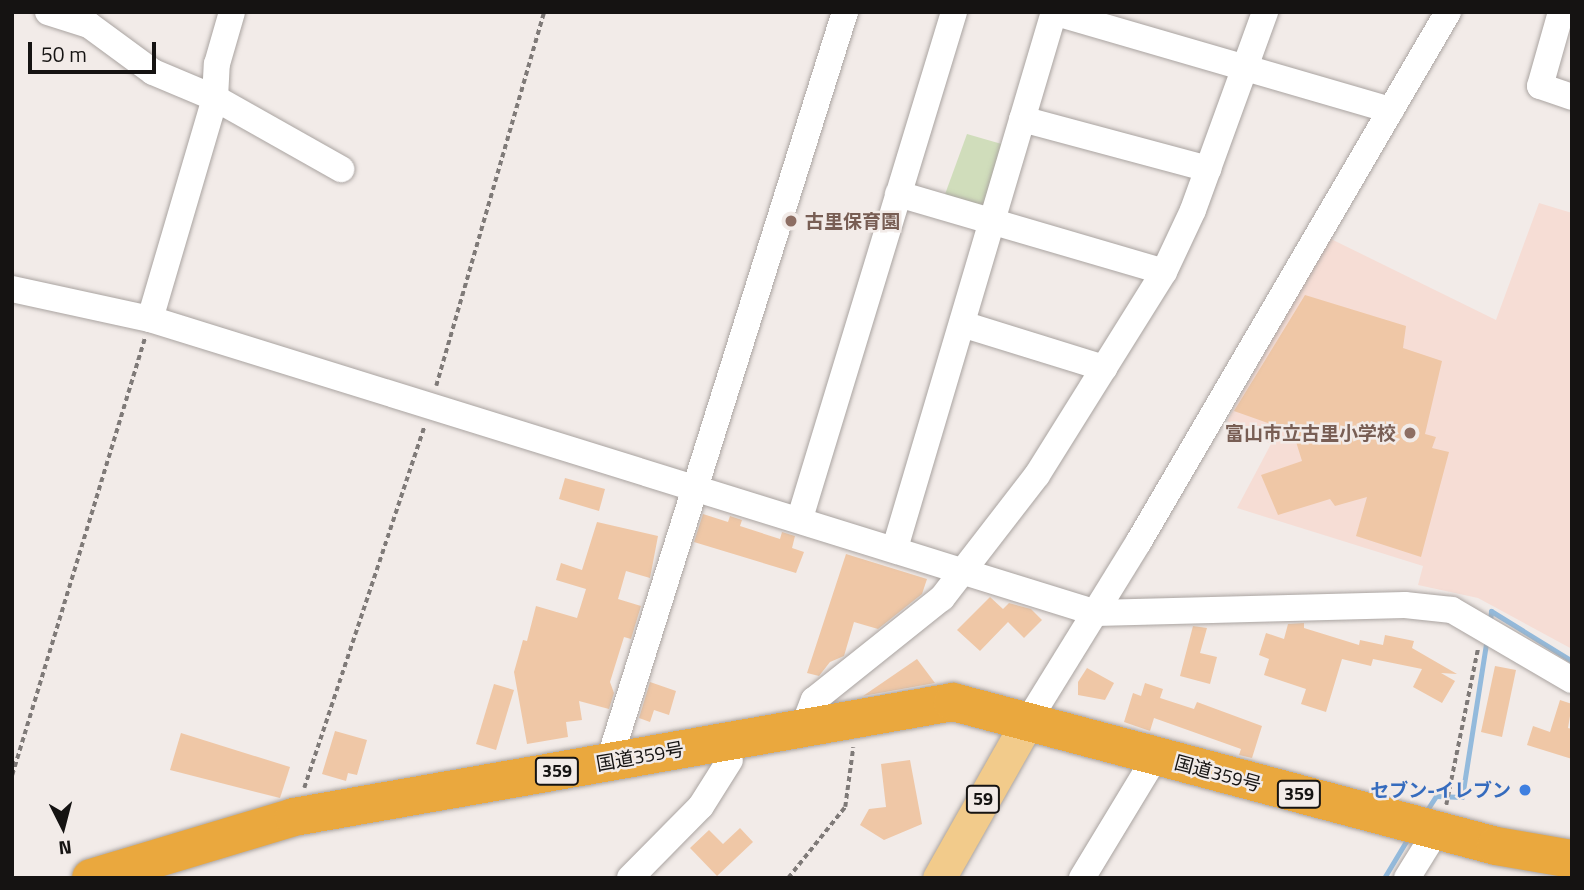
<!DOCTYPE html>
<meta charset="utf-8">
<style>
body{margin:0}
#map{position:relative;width:1584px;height:890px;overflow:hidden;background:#f2ebe8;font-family:"Titillium Web","Noto Sans JP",sans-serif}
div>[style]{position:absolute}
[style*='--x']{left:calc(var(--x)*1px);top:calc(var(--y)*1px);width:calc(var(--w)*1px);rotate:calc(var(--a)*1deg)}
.education>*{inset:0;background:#f6ddd5}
.green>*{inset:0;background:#d0ddbb}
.stream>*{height:5px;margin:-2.5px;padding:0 2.5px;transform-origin:2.5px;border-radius:2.5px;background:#93badc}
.building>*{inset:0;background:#efc7a6}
.path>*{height:3.5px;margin-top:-1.75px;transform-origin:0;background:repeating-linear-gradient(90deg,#7f7a78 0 5px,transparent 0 8.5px)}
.roads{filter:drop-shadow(0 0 2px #aaa4a1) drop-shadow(0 0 2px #aaa4a1)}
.minor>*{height:26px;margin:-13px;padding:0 13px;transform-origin:13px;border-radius:13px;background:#fff}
.major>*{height:33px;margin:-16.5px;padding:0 16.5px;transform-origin:16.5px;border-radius:16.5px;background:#f2cb8b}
.highway>*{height:38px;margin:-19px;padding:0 19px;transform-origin:19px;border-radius:19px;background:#eaa83e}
.dots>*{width:19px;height:19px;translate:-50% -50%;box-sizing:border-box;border:4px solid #f2ebe8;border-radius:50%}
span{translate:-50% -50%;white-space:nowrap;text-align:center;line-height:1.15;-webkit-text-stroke:5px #f2ebe8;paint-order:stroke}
.shield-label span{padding:2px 5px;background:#f2ebe8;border:2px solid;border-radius:5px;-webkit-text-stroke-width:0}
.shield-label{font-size:18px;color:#151312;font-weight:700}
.education-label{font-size:19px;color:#785e54;font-weight:700}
.left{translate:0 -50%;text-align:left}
.right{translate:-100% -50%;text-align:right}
.street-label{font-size:19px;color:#151312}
.shop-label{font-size:19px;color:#366cbe;font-weight:700}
.frame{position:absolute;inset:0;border:14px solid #151312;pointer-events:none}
.north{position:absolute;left:28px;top:792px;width:70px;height:70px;-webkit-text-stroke:5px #f2ebe8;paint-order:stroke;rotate:174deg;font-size:19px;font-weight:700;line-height:28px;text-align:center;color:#151312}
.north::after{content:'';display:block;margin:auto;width:24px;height:32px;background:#151312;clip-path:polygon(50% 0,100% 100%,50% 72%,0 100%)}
.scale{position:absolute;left:28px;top:42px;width:128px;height:32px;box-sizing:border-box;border:4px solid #151312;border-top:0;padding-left:9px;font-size:21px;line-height:24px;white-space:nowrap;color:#151312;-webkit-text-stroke:5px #f2ebe8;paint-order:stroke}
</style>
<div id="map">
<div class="education">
<div style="clip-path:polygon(1539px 203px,1572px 213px,1572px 649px,1478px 598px,1418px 585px,1423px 566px,1237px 508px,1271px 444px,1227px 421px,1329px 238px,1496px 320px)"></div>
</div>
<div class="green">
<div style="clip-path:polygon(967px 134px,1005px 145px,985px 208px,944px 197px)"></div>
</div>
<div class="stream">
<div style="--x:1490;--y:621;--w:10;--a:-84"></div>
<div style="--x:1491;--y:611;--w:95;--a:31.7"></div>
<div style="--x:1425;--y:813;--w:20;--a:-57"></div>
<div style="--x:1436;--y:796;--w:26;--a:2"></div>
<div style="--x:1462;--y:797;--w:161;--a:-81.1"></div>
<div style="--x:1384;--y:878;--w:47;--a:-59"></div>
</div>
<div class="building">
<div style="clip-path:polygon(1305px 295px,1406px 326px,1403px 348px,1442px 361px,1425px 434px,1436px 437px,1432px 448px,1449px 452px,1421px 557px,1356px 536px,1367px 497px,1335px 506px,1330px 499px,1278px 515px,1261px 475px,1302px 461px,1293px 432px,1234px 411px)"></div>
<div style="clip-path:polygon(565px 478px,605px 489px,599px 511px,559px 499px)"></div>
<div style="clip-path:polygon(703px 514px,728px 522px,730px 516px,742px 520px,740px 526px,780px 539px,782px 532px,795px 536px,792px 548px,804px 552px,796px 573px,694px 542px)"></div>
<div style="clip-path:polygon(597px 522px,658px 536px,650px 578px,626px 571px,618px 599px,641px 606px,631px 639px,624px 637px,610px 682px,614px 693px,609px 709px,579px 701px,582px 720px,566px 722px,568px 737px,527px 744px,514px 672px,523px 640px,527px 641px,536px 606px,577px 618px,586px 589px,556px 580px,561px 563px,582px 570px)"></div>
<div style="clip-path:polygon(846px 554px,927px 579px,922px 594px,878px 629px,854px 622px,844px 656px,830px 662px,819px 676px,807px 673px)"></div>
<div style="clip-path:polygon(990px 597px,1003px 609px,1009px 603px,1031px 609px,1042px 620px,1024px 638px,1008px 622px,980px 651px,957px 630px)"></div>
<div style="clip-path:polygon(1304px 623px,1304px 628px,1359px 645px,1360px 640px,1383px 645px,1385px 635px,1414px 641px,1412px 648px,1457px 674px,1441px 673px,1455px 681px,1442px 703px,1413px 687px,1422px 669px,1373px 659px,1371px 666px,1342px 659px,1326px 712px,1301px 704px,1306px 689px,1264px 675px,1269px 659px,1259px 655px,1266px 633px,1284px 639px,1288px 624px)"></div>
<div style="clip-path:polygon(1193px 626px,1207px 628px,1200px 653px,1217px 657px,1210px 684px,1180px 676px)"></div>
<div style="clip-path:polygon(917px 659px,935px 683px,863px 696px)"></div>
<div style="clip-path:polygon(1495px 666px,1516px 670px,1502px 737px,1481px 732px)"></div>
<div style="clip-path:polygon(1087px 668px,1114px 683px,1105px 700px,1078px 695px,1078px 682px)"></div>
<div style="clip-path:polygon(650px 682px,676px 691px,669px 715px,654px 710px,650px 722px,639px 718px)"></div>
<div style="clip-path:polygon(1145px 683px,1163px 689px,1160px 698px,1194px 709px,1197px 702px,1262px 726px,1252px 758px,1239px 755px,1241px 749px,1154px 718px,1150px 731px,1124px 722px,1133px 693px,1141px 696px)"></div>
<div style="clip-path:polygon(494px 684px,514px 690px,496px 750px,476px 744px)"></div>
<div style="clip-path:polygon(1560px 700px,1572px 704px,1568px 728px,1572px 729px,1572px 759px,1527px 745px,1533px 726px,1550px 732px)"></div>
<div style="clip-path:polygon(335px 731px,367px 740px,357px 775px,348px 773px,346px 781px,322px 774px)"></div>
<div style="clip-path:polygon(181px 733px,290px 767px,280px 798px,170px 770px)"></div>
<div style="clip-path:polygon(910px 760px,922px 824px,884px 840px,860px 825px,869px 809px,886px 807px,881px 764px)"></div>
<div style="clip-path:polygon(740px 828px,753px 842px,717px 876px,690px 848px,709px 830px,723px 844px)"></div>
</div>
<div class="path">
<div style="--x:436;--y:386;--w:389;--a:-73.9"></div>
<div style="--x:12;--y:775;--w:457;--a:-73.1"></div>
<div style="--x:304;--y:788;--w:380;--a:-71.6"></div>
<div style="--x:1446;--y:805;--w:160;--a:-78.5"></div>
<div style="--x:788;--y:878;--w:91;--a:-51.2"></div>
<div style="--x:845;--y:807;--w:60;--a:-82.3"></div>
</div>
<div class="roads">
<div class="minor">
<div style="--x:48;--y:12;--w:43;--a:17.6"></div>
<div style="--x:89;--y:25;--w:79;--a:36.3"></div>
<div style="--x:153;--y:72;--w:67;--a:22.8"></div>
<div style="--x:215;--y:98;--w:145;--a:29.4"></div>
<div style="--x:1053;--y:12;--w:352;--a:16.2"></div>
<div style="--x:1561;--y:12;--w:77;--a:105.8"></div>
<div style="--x:1540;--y:86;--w:34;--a:19"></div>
<div style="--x:1022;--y:119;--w:193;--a:15"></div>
<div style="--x:898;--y:194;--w:277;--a:16.3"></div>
<div style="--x:12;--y:289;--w:141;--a:12.3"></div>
<div style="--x:150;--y:319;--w:991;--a:17.26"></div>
<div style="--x:1096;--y:613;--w:309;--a:-1.5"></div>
<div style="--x:1405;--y:605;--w:47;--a:6.1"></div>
<div style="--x:1452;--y:610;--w:139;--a:30.3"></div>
<div style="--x:150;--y:319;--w:230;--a:-73.6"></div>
<div style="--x:215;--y:98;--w:34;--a:-87"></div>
<div style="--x:217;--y:64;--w:54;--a:-73.9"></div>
<div style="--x:962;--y:324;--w:149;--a:17.2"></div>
<div style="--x:800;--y:518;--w:529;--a:-73.07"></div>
<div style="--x:895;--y:548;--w:559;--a:-73.48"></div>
<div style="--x:1028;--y:721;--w:209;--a:-58.3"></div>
<div style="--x:1138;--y:543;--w:615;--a:-59.72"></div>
<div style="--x:803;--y:728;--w:30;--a:-69"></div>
<div style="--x:814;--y:700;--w:164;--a:-38.6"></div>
<div style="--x:942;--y:598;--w:155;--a:-52.3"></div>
<div style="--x:1037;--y:475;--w:239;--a:-58"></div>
<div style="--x:1164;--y:272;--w:68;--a:-64.9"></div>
<div style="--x:1193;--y:210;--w:211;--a:-70"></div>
<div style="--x:609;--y:761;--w:785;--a:-72.51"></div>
<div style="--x:630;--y:878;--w:101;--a:-45.4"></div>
<div style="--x:701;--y:806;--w:54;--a:-57.8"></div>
<div style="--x:1082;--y:878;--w:143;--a:-58.8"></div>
<div style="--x:1407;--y:878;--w:57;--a:-58"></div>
</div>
<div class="major">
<div style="--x:939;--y:878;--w:180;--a:-60.5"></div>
</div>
<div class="highway">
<div style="--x:91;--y:878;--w:212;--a:-16.7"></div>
<div style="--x:294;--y:817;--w:669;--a:-9.9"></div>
<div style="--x:953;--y:702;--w:562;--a:14.85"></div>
<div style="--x:1496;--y:846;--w:77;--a:9.7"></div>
</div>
</div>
<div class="dots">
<div style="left:791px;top:221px;background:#8d6e63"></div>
<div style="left:1410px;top:433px;background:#8d6e63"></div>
<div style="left:1525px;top:790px;background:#3f7fe0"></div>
</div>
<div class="shield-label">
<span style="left:557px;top:771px">359</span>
<span style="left:1299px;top:794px">359</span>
<span style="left:983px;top:799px">59</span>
</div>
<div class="education-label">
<span class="left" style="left:805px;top:221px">古里保育園</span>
<span class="right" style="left:1396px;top:433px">富山市立古里小学校</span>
</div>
<div class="street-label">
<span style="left:640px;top:756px;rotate:-10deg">国道359号</span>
<span style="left:1218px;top:773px;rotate:15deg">国道359号</span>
</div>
<div class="shop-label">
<span class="right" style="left:1511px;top:790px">セブン-イレブン</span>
</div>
<div class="frame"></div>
<div class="north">N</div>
<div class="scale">50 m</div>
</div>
